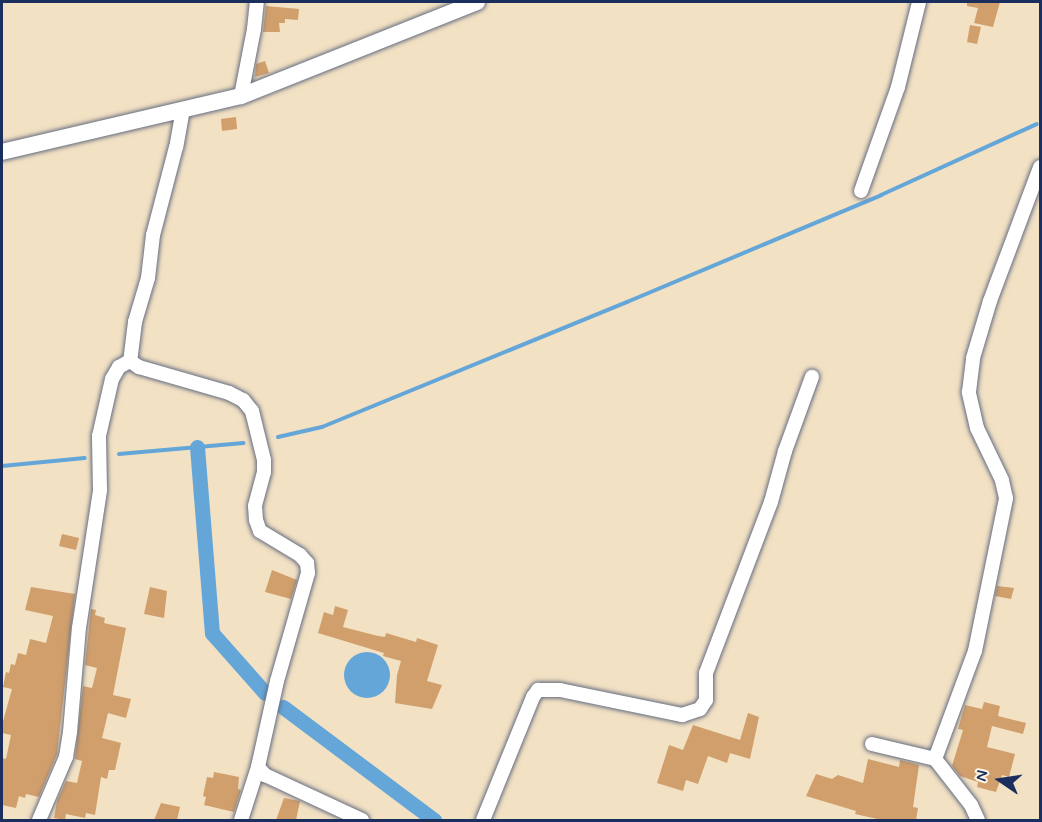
<!DOCTYPE html>
<style>
body{margin:0}
#map{position:relative;width:1042px;height:822px;overflow:hidden;background:#f2e1c3;font-family:Mynerve,sans-serif}
div>[style]{position:absolute}
[style*='--x']{left:calc(var(--x)*1px);top:calc(var(--y)*1px);width:calc(var(--w)*1px);rotate:calc(var(--a)*1deg)}
.water>*{inset:0;background:#65a6d9}
.round{border-radius:50%}
.stream>*{height:4px;margin:-2px;padding:0 2px;transform-origin:2px;border-radius:2px;background:#65a6d9}
.canal>*{height:15px;margin:-7.5px;padding:0 7.5px;transform-origin:7.5px;border-radius:7.5px;background:#65a6d9}
.building>*{inset:0;background:#d09f6c}
.roads{filter:drop-shadow(0 0 2px #666d81) drop-shadow(0 0 2px #666d81)}
.minor>*{height:14px;margin:-7px;padding:0 7px;transform-origin:7px;border-radius:7px;background:#fff}
.tertiary>*{height:16px;margin:-8px;padding:0 8px;transform-origin:8px;border-radius:8px;background:#fff}
span{translate:-50% -50%;white-space:nowrap;text-align:center;line-height:1.15;-webkit-text-stroke:6px #fcf5e5;paint-order:stroke}
.frame{position:absolute;inset:0;border:3px solid #1b2f5e;pointer-events:none}
.north{position:absolute;left:970px;top:750px;width:60px;height:60px;-webkit-text-stroke:4px #fcf5e5;paint-order:stroke;rotate:283deg;font-size:16px;font-weight:700;line-height:24px;text-align:center;color:#1b2f5e}
.north::after{content:'';display:block;margin:auto;width:21px;height:27px;background:#1b2f5e;clip-path:polygon(50% 0,100% 100%,50% 72%,0 100%)}
</style>
<div id="map">
<div class="water">
<div class="round" style="left:344px;top:652px;width:46px;height:46px"></div>
</div>
<div class="stream">
<div style="--x:278;--y:437;--w:45;--a:-12.8"></div>
<div style="--x:322;--y:427;--w:330;--a:-22.3"></div>
<div style="--x:627;--y:302;--w:276;--a:-22.8"></div>
<div style="--x:881;--y:195;--w:171;--a:-24.5"></div>
<div style="--x:119;--y:454;--w:125;--a:-5"></div>
<div style="--x:2;--y:466;--w:83;--a:-5.5"></div>
</div>
<div class="canal">
<div style="--x:197;--y:447;--w:187;--a:85.4"></div>
<div style="--x:212;--y:633;--w:80;--a:48.5"></div>
<div style="--x:283;--y:707;--w:189;--a:36.8"></div>
</div>
<div class="building">
<div style="clip-path:polygon(967px 2px,1000px 2px,993px 27px,974px 23px,978px 8px,967px 6px)"></div>
<div style="clip-path:polygon(266px 6px,299px 9px,298px 20px,285px 19px,285px 23px,279px 23px,280px 32px,263px 32px)"></div>
<div style="clip-path:polygon(970px 25px,981px 27px,977px 44px,967px 42px)"></div>
<div style="clip-path:polygon(265px 61px,269px 73px,255px 77px,256px 64px)"></div>
<div style="clip-path:polygon(236px 117px,237px 129px,222px 131px,221px 119px)"></div>
<div style="clip-path:polygon(62px 534px,79px 538px,76px 550px,59px 546px)"></div>
<div style="clip-path:polygon(272px 570px,297px 580px,291px 599px,265px 592px)"></div>
<div style="clip-path:polygon(997px 586px,1014px 588px,1011px 599px,995px 596px)"></div>
<div style="clip-path:polygon(31px 587px,75px 594px,57px 754px,39px 797px,26px 794px,25px 798px,19px 796px,16px 808px,2px 805px,2px 758px,6px 759px,11px 735px,2px 733px,2px 725px,12px 689px,3px 687px,6px 672px,9px 673px,11px 664px,15px 665px,18px 653px,26px 655px,30px 639px,46px 643px,53px 616px,25px 610px)"></div>
<div style="clip-path:polygon(150px 587px,167px 591px,164px 618px,144px 614px)"></div>
<div style="clip-path:polygon(335px 606px,348px 610px,343px 627px,378px 636px,385px 637px,386px 633px,416px 642px,417px 638px,438px 645px,427px 681px,442px 685px,432px 709px,395px 703px,397px 675px,401px 661px,383px 656px,384px 653px,318px 633px,324px 612px,333px 615px)"></div>
<div style="clip-path:polygon(91px 609px,96px 610px,95px 615px,105px 618px,104px 623px,126px 628px,113px 695px,131px 699px,126px 718px,108px 713px,102px 738px,121px 743px,115px 770px,109px 770px,107px 779px,101px 777px,95px 815px,86px 813px,85px 818px,66px 814px,65px 820px,54px 818px,57px 801px,66px 781px,77px 783px,82px 761px,75px 759px,83px 686px,92px 688px,97px 668px,85px 665px)"></div>
<div style="clip-path:polygon(984px 702px,1000px 706px,998px 716px,1026px 723px,1023px 734px,992px 726px,987px 747px,1015px 754px,1009px 777px,1002px 775px,996px 792px,977px 787px,978px 782px,960px 776px,952px 766px,963px 730px,958px 729px,965px 705px,982px 709px)"></div>
<div style="clip-path:polygon(748px 713px,759px 717px,750px 759px,730px 753px,727px 763px,708px 756px,698px 784px,686px 780px,683px 791px,657px 783px,669px 745px,683px 750px,693px 725px,740px 740px)"></div>
<div style="clip-path:polygon(868px 759px,899px 767px,900px 760px,919px 765px,913px 807px,918px 808px,916px 820px,882px 820px,855px 814px,856px 811px,806px 796px,816px 774px,832px 779px,838px 775px,863px 783px)"></div>
<div style="clip-path:polygon(214px 772px,239px 777px,238px 789px,241px 790px,234px 812px,204px 805px,206px 797px,203px 796px,207px 777px,213px 778px)"></div>
<div style="clip-path:polygon(284px 798px,300px 801px,296px 820px,276px 820px)"></div>
<div style="clip-path:polygon(161px 803px,180px 807px,177px 820px,154px 820px)"></div>
</div>
<div class="roads">
<div class="minor">
<div style="--x:241;--y:96;--w:68;--a:-79"></div>
<div style="--x:254;--y:29;--w:27;--a:-84"></div>
<div style="--x:183;--y:109;--w:39;--a:100"></div>
<div style="--x:176;--y:147;--w:91;--a:104.6"></div>
<div style="--x:153;--y:235;--w:43;--a:96.6"></div>
<div style="--x:148;--y:278;--w:46;--a:106.5"></div>
<div style="--x:135;--y:322;--w:39;--a:97"></div>
<div style="--x:130;--y:361;--w:11;--a:34"></div>
<div style="--x:139;--y:367;--w:94;--a:16.1"></div>
<div style="--x:229;--y:393;--w:16;--a:27"></div>
<div style="--x:243;--y:400;--w:14;--a:51"></div>
<div style="--x:252;--y:411;--w:50;--a:76.2"></div>
<div style="--x:264;--y:460;--w:12;--a:90"></div>
<div style="--x:264;--y:472;--w:35;--a:105"></div>
<div style="--x:255;--y:506;--w:14;--a:86"></div>
<div style="--x:256;--y:520;--w:12;--a:70"></div>
<div style="--x:260;--y:531;--w:47;--a:31"></div>
<div style="--x:300;--y:555;--w:11;--a:49"></div>
<div style="--x:307;--y:563;--w:10;--a:84"></div>
<div style="--x:308;--y:573;--w:112;--a:106"></div>
<div style="--x:277;--y:681;--w:88;--a:102.5"></div>
<div style="--x:258;--y:767;--w:11;--a:49"></div>
<div style="--x:265;--y:775;--w:107;--a:24.9"></div>
<div style="--x:861;--y:191;--w:110;--a:-70.4"></div>
<div style="--x:898;--y:87;--w:88;--a:-76.1"></div>
<div style="--x:872;--y:744;--w:65;--a:13.4"></div>
<div style="--x:39;--y:820;--w:69;--a:-66.8"></div>
<div style="--x:66;--y:757;--w:25;--a:-81"></div>
<div style="--x:70;--y:732;--w:104;--a:-85.1"></div>
<div style="--x:79;--y:628;--w:140;--a:-81.3"></div>
<div style="--x:100;--y:490;--w:54;--a:-91.1"></div>
<div style="--x:99;--y:436;--w:58;--a:-77.2"></div>
<div style="--x:112;--y:379;--w:14;--a:-60"></div>
<div style="--x:119;--y:367;--w:13;--a:-29"></div>
<div style="--x:241;--y:820;--w:56;--a:-72.2"></div>
<div style="--x:483;--y:820;--w:133;--a:-67.9"></div>
<div style="--x:533;--y:697;--w:9;--a:-54"></div>
<div style="--x:538;--y:690;--w:22;--a:0"></div>
<div style="--x:560;--y:690;--w:125;--a:11.6"></div>
<div style="--x:682;--y:715;--w:19;--a:-18"></div>
<div style="--x:700;--y:709;--w:11;--a:-56"></div>
<div style="--x:706;--y:700;--w:27;--a:-90"></div>
<div style="--x:706;--y:673;--w:183;--a:-69.2"></div>
<div style="--x:771;--y:502;--w:53;--a:-74.6"></div>
<div style="--x:785;--y:451;--w:79;--a:-70"></div>
<div style="--x:978;--y:820;--w:17;--a:-115"></div>
<div style="--x:971;--y:805;--w:58;--a:-128"></div>
<div style="--x:935;--y:759;--w:115;--a:-69.7"></div>
<div style="--x:975;--y:651;--w:156;--a:-78.5"></div>
<div style="--x:1006;--y:498;--w:18;--a:-103"></div>
<div style="--x:1002;--y:480;--w:58;--a:-115.7"></div>
<div style="--x:977;--y:428;--w:37;--a:-103"></div>
<div style="--x:969;--y:392;--w:34;--a:-83"></div>
<div style="--x:973;--y:358;--w:59;--a:-73.4"></div>
<div style="--x:990;--y:301;--w:143;--a:-69.5"></div>
</div>
<div class="tertiary">
<div style="--x:2;--y:152;--w:245;--a:-13.2"></div>
<div style="--x:241;--y:96;--w:254;--a:-21.7"></div>
</div>
</div>
<div class="frame"></div>
<div class="north">N</div>
</div>
